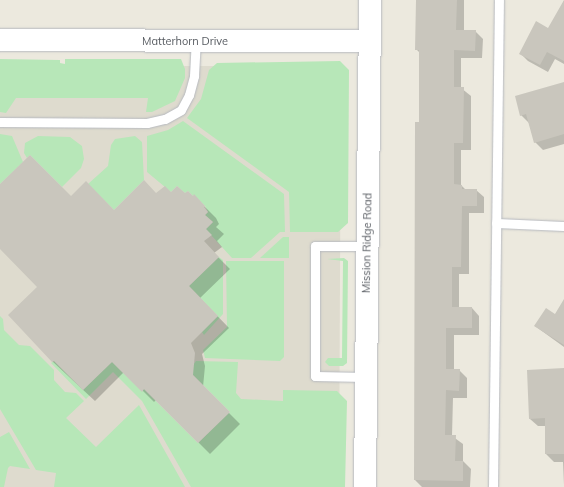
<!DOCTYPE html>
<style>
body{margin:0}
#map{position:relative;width:564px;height:487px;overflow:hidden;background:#ece9de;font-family:Mulish,sans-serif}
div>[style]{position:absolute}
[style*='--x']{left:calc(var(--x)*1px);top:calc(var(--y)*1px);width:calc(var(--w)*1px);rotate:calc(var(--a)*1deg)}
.education>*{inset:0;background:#dedbce}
.green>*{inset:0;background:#b7e7b8}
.shadow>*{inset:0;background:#0003}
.building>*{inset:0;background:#c9c6bd}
.roads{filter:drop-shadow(0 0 1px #b6b9bf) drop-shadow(0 0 1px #b6b9bf)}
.lane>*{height:9px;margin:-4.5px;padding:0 4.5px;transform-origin:4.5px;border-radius:4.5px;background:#fff}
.secondary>*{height:22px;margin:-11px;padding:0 11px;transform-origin:11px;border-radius:11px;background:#fff}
span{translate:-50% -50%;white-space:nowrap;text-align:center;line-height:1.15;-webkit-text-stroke:3px #fff;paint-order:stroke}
.street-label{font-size:11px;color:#575b61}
</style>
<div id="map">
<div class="education">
<div style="clip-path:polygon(0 66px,341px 66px,339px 487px,0 487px)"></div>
</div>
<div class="green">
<div style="clip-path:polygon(0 59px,60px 60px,60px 63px,65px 64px,65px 59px,181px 59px,185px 69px,185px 78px,175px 101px,152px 112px,146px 112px,148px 98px,16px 98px,6px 113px,0 112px)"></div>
<div style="clip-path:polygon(340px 61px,349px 70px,348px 223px,338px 232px,290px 232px,289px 192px,187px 118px,201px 99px,209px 70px,217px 63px)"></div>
<div style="clip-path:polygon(183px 121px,284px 194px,285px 232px,280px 232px,251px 258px,232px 258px,211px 235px,206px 229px,213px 222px,205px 215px,208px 212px,205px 206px,194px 195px,193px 196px,188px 191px,185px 193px,177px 186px,171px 192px,147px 172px,147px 136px,168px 130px)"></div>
<div style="clip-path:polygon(0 134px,12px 136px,23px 162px,0 184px)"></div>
<div style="clip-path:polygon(38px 136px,70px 137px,82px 146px,84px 159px,81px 168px,62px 187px,30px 155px,27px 158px,24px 153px,25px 143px)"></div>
<div style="clip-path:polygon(135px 136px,142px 142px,144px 180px,114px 210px,88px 184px,108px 166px,111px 145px,115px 139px)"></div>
<div style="clip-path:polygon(283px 237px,289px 237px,289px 258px,260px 258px)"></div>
<div style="clip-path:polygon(219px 257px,223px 260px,223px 314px,204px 335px,202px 332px,218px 316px,189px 286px)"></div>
<div style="clip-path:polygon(344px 258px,348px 261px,347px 363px,343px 366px,329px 366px,325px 362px,328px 358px,342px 358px,343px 261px,327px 259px)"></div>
<div style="clip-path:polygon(226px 261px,284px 261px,284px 357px,280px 361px,205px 358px,203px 350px,227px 327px)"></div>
<div style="clip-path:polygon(0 316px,3px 319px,4px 330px,19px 345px,30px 346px,54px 370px,54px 380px,65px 392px,76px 393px,84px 401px,66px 418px,96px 447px,139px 405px,185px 487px,54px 487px,56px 473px,36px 470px,0 409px)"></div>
<div style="clip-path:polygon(54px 361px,83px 390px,112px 362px,142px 391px,144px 389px,198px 443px,230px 412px,189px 371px,196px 361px,238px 362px,236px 393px,241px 399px,283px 401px,283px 390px,337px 391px,347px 401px,345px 487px,191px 487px,142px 401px,113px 372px,86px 399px,51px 363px)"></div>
<div style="clip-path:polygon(9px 432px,30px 469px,10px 466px,8px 468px,4px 487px,0 487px,0 437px)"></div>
</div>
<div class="shadow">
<div style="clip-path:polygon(417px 0,464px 0,464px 31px,475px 31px,483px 39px,482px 58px,461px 58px,461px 88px,471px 96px,471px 150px,461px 150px,461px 185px,466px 190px,476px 190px,484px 197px,484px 213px,469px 213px,469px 274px,459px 274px,459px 308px,472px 308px,479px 316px,479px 335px,454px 335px,454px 370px,459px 370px,467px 378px,467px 398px,453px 398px,452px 436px,463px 444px,463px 461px,471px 469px,470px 487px,422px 487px,415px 480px,416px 123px,420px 123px,420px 53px,416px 49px)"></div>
<div style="clip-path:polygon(564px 1px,564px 64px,555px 59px,548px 72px,528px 61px,521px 54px,549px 29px)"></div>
<div style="clip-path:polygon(564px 83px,564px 144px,543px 150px,535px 142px,529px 123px,521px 115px)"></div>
<div style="clip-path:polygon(0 185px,71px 197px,114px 211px,156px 195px,194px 196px,216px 218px,219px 224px,216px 227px,224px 234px,217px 241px,222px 247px,214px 253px,230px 269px,200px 298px,229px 328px,202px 354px,205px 366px,203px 387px,240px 424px,210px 454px,156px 400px,154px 402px,124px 372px,95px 401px,52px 361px,39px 287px,0 247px)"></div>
<div style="clip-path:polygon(564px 301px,564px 347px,535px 326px,555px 315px)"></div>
<div style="clip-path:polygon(564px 369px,564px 485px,563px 462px,554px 462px,546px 454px,546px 426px,538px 426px,530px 419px)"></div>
</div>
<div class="building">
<div style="clip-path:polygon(416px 0,457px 0,456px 30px,476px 30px,475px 51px,454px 50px,454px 87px,464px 87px,463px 143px,454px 143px,454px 184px,462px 185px,462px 189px,477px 189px,477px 206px,462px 206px,461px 267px,452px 267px,452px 307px,472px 307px,472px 328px,446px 328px,446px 369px,460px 369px,459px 391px,446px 390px,445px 435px,456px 435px,455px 461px,463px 461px,463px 481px,414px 480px,415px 122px,419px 122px,419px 50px,415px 50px)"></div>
<div style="clip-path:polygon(564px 0,564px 61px,547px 52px,540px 65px,519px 54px,536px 21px,548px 28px)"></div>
<div style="clip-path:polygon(564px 82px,564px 134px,534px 143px,526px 114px,520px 116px,515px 96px)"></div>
<div style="clip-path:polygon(30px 155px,71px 196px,86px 181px,114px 210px,144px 180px,156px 193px,165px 186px,171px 192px,177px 186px,185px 193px,188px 191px,193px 196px,194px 194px,205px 206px,204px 207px,208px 212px,205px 215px,213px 222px,206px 229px,212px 235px,204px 241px,219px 257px,189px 286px,218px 316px,191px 343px,195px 353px,193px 375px,230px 412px,198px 443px,144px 389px,142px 392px,112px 362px,83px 390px,54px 361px,52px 362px,8px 315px,37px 287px,0 249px,0 184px)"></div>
<div style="clip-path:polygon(564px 299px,564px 345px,534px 326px,546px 308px,555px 314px)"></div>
<div style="clip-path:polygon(564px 368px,564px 454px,545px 454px,545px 418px,529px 419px,527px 370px)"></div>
</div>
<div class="roads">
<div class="lane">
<div style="--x:0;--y:122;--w:147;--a:0.4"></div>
<div style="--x:147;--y:123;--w:18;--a:-13"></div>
<div style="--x:165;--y:119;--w:18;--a:-29"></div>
<div style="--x:181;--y:110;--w:17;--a:-62"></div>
<div style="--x:189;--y:95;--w:20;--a:-75"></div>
<div style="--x:194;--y:76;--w:35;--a:-87"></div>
<div style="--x:496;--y:223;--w:68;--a:2.5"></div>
<div style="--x:365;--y:377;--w:50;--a:-178.9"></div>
<div style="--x:315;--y:376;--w:130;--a:-90"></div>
<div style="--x:315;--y:246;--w:52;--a:0"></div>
<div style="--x:493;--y:487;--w:487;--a:-89.3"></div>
</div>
<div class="secondary">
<div style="--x:0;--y:40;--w:370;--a:0.2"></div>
<div style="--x:365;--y:487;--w:487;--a:-89.4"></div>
</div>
</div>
<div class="street-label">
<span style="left:185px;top:41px">Matterhorn Drive</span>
<span style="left:367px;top:243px;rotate:-89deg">Mission Ridge Road</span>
</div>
</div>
